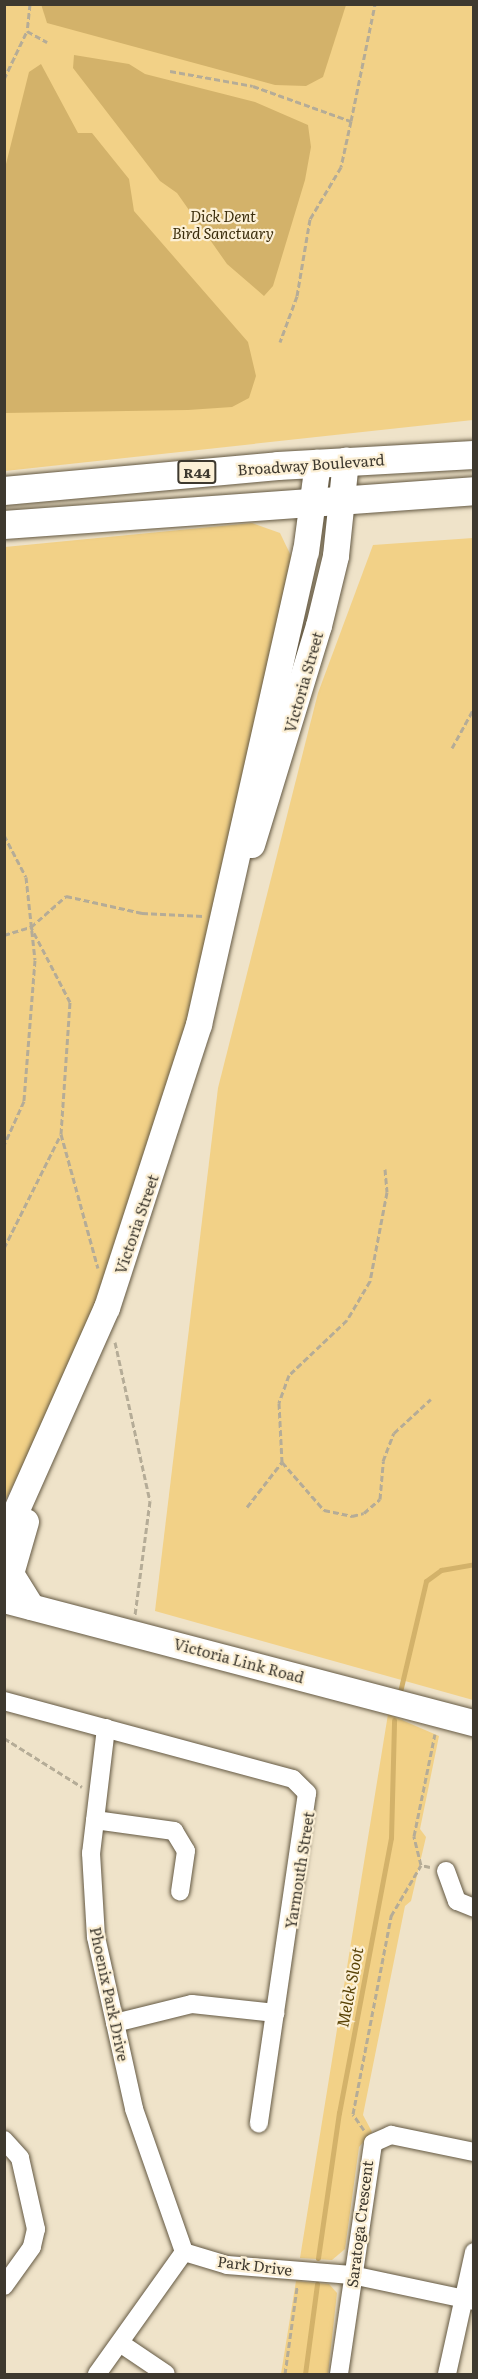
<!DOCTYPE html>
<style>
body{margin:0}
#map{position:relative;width:478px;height:2379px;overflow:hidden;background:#efe3c9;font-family:Literata,serif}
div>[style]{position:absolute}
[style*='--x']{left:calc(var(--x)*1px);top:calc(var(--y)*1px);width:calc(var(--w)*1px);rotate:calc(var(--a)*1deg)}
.green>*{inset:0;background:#f2d187}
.water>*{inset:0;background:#d3b26a}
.stream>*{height:5px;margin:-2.5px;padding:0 2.5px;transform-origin:2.5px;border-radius:2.5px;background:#d3b26a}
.path>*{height:3px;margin-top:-1.5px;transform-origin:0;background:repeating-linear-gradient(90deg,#b5ac97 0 6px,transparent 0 9px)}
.roads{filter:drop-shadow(0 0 2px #645943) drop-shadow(0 0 2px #645943)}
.street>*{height:18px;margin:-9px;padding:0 9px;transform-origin:9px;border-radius:9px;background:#fff}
.secondary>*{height:26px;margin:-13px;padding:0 13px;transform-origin:13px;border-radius:13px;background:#fff}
.primary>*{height:28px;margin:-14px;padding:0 14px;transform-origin:14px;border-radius:14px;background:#fff}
span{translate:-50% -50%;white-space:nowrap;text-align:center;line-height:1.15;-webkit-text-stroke:4.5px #fcf0d6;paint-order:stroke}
.shield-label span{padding:2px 4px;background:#fcf0d6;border:2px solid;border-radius:4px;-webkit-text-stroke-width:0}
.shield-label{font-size:14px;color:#3e392f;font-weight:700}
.park-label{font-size:15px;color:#3c2e0d;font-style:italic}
.street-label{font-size:15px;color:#3e392f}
.water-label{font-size:16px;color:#584104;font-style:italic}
.frame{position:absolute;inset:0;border:6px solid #3e392f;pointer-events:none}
</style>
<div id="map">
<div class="green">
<div style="clip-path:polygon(4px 5px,473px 5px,473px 420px,5px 471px)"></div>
<div style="clip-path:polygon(252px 523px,280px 533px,293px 560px,185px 1043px,119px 1249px,69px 1374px,5px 1501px,5px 547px)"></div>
<div style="clip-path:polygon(473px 538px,474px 538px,473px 1700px,155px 1611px,218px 1088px,318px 693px,373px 545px)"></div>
<div style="clip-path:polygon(388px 1714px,439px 1736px,420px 1829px,426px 1837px,411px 1901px,405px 1906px,363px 2115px,372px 2132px,359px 2147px,345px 2249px,332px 2260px,300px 2258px)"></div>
<div style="clip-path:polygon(296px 2281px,329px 2284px,337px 2293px,328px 2374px,281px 2374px)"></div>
</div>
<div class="water">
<div style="clip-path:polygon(41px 4px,346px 4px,346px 5px,323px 77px,306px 86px,275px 85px,47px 23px)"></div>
<div style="clip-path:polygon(74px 55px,129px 64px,145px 74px,255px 102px,308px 125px,311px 147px,305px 180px,273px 286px,264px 296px,227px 264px,177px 193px,160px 181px,73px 68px)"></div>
<div style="clip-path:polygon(41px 64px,78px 133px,92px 133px,129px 179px,134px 211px,248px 342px,256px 376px,249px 398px,232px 407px,188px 410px,5px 413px,5px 168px,29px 72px)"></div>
</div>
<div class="stream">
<div style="--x:400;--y:1692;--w:114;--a:-76.8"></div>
<div style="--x:426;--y:1581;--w:19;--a:-36"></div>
<div style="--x:441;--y:1570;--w:34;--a:-10"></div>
<div style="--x:318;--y:2258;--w:147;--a:-81.8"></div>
<div style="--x:339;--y:2113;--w:280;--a:-79.3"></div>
<div style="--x:391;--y:1838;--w:118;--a:-88.5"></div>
<div style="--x:305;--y:2374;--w:91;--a:-82.4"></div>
</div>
<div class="path">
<div style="--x:30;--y:4;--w:27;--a:96"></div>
<div style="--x:27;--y:31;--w:23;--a:29"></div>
<div style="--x:170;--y:71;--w:84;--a:10.2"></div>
<div style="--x:253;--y:86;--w:104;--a:19.7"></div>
<div style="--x:351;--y:121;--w:47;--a:102.3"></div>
<div style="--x:341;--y:167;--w:61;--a:120.8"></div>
<div style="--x:310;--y:219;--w:78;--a:99.6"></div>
<div style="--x:297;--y:296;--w:49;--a:110.3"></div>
<div style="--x:4;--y:79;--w:53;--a:-64.4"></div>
<div style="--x:351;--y:121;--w:119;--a:-78.4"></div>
<div style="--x:452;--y:748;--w:46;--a:-61.2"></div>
<div style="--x:4;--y:835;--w:47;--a:62.4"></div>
<div style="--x:26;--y:877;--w:83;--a:83.8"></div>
<div style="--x:35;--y:960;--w:141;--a:94.5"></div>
<div style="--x:24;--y:1101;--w:48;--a:114.4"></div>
<div style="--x:4;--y:935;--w:28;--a:-17"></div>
<div style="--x:61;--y:1134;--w:139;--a:74.6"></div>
<div style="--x:385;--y:1169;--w:23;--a:85"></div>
<div style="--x:387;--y:1192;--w:91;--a:100.8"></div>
<div style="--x:370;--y:1281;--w:45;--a:120.5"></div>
<div style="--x:347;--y:1320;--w:80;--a:136.5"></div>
<div style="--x:289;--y:1375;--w:30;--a:110"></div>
<div style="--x:279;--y:1403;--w:59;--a:87.1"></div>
<div style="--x:282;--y:1462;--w:64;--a:48.8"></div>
<div style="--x:324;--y:1510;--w:29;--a:12"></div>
<div style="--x:352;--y:1516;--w:12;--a:-14"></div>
<div style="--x:364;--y:1513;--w:21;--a:-41"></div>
<div style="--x:380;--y:1499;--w:38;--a:-85"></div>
<div style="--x:383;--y:1461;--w:30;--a:-69"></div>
<div style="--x:394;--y:1433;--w:50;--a:-42.6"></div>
<div style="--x:4;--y:1248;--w:127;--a:-63.4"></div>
<div style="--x:61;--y:1134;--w:132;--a:-86.1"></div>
<div style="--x:70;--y:1002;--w:85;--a:-117.5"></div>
<div style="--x:31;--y:927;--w:47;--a:-41.5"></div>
<div style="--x:66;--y:896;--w:78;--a:12.6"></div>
<div style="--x:142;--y:913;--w:61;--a:2.8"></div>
<div style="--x:115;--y:1342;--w:163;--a:77.6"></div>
<div style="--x:150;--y:1501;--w:115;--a:97.5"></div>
<div style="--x:247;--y:1507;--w:57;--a:-52.1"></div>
<div style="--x:4;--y:1738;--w:92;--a:32.1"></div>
<div style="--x:430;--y:1867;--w:9;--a:-167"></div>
<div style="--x:421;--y:1865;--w:30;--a:-104"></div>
<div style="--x:414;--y:1836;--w:104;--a:-78.4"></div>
<div style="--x:364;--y:2130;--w:19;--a:-125"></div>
<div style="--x:353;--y:2114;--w:202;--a:-79.1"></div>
<div style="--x:391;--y:1916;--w:59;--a:-59.5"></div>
<div style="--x:285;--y:2374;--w:88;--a:-82.1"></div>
</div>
<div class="roads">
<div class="street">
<div style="--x:4;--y:1701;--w:299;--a:15.1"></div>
<div style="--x:293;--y:1779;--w:20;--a:45"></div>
<div style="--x:307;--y:1793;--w:334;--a:98.3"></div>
<div style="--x:106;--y:1728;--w:126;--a:96.8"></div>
<div style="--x:91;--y:1853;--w:84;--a:86.6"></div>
<div style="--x:96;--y:1937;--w:176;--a:77.5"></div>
<div style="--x:134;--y:2109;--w:151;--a:70.7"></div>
<div style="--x:95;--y:1820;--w:80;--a:7.9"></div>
<div style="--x:174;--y:1831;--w:23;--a:59"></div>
<div style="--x:186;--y:1851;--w:41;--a:98.3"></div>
<div style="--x:446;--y:1871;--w:32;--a:70"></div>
<div style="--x:457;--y:1901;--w:18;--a:22"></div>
<div style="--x:115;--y:2023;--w:79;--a:-13.9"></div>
<div style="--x:192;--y:2004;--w:84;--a:6.1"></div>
<div style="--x:4;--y:2140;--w:24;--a:48"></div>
<div style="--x:20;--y:2158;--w:73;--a:77.3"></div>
<div style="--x:36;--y:2229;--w:18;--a:103"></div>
<div style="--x:32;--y:2247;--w:48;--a:125.7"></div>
<div style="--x:120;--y:2343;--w:55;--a:34"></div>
<div style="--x:97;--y:2374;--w:150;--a:-54.5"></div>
<div style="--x:184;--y:2252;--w:45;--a:16.8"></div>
<div style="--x:227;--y:2265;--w:125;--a:4.6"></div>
<div style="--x:352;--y:2275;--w:125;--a:12"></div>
<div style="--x:339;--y:2374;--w:233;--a:-81.6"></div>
<div style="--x:373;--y:2143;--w:20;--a:-24"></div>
<div style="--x:391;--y:2135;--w:85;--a:11.6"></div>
<div style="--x:447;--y:2374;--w:125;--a:-77.5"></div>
</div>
<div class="secondary">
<div style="--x:252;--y:845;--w:229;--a:-73"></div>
<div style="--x:319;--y:626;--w:72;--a:-76.3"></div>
<div style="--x:336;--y:556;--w:96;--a:-84"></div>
<div style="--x:26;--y:1522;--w:54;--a:106.1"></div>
<div style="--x:11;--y:1574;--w:39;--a:58"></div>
<div style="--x:4;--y:1539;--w:253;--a:-66"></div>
<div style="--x:107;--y:1308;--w:298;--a:-72"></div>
<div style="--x:199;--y:1025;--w:485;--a:-77.3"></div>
<div style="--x:306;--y:552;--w:90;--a:-82.3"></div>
<div style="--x:4;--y:1600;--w:486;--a:14.7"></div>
</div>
<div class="primary">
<div style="--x:4;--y:491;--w:275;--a:-5.2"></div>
<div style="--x:278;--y:466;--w:196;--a:-3.2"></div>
<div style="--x:4;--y:525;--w:471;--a:-4.1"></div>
</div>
</div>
<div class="shield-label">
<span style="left:197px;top:472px">R44</span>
</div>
<div class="park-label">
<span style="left:223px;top:224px">Dick Dent<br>Bird Sanctuary</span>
</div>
<div class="street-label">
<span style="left:311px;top:464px;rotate:-4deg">Broadway Boulevard</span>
<span style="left:303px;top:682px;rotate:-74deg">Victoria Street</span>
<span style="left:136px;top:1224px;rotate:-71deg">Victoria Street</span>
<span style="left:239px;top:1660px;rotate:15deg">Victoria Link Road</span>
<span style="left:299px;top:1870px;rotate:-81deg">Yarmouth Street</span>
<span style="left:110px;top:1994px;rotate:78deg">Phoenix Park Drive</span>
<span style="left:359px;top:2224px;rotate:-83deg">Saratoga Crescent</span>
<span style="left:255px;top:2265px;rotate:7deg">Park Drive</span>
</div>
<div class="water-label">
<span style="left:349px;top:1987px;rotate:-79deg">Melck Sloot</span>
</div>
<div class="frame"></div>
</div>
